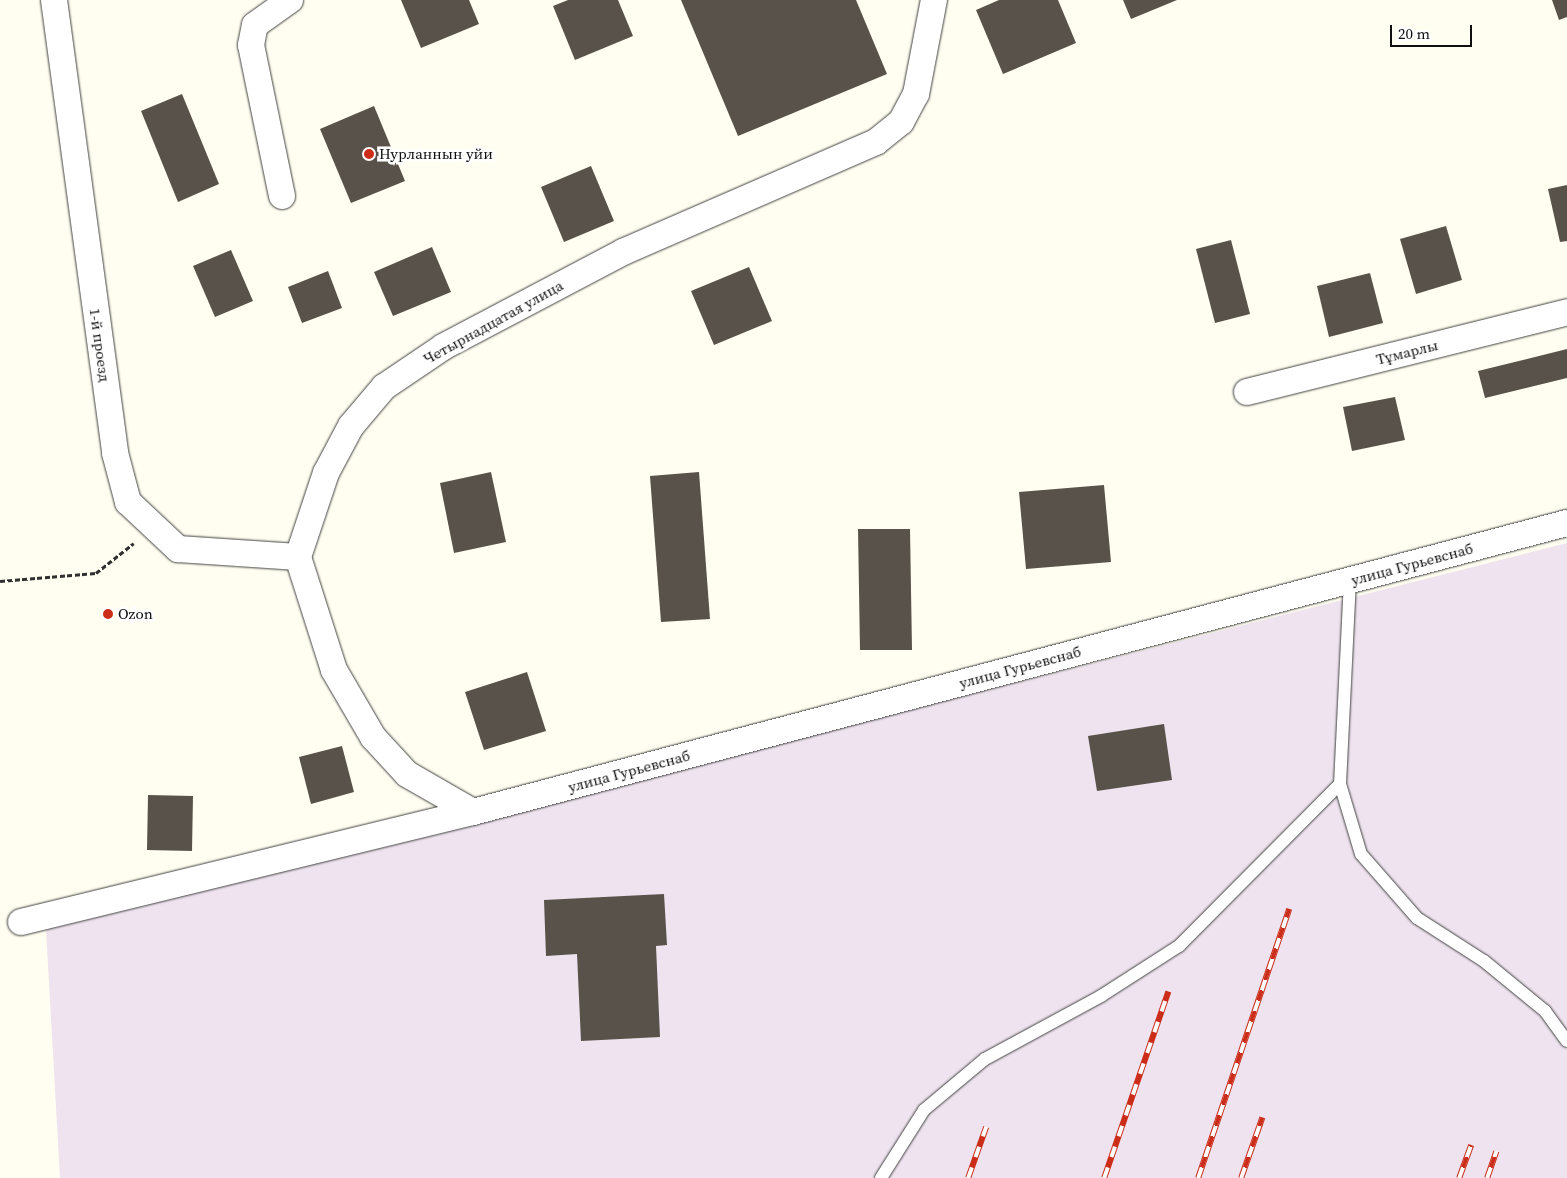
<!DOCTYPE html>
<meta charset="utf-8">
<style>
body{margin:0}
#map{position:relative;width:1567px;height:1178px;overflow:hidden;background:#fffef1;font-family:"Source Serif 4",serif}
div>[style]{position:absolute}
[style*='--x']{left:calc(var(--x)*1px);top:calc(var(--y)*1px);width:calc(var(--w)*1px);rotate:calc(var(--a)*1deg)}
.industrial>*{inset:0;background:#eee3ee}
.building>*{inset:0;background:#59524a}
.path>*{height:3px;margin-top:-1.5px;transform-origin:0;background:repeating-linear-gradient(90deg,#313131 0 5px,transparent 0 7.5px)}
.roads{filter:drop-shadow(0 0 1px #424242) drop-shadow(0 0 1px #424242)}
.lane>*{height:12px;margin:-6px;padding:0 6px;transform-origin:6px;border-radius:6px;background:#fff}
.street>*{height:26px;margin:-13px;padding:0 13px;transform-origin:13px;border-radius:13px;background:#fff}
.rail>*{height:5.5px;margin-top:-2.75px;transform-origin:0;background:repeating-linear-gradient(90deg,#fff 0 11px,#cc2d19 0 22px);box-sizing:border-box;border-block:1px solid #cc2d19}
.dots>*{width:14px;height:14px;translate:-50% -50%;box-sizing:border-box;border:2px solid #fff;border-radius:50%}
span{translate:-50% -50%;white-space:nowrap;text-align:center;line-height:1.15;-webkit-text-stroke:5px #fff;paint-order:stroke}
.poi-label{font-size:15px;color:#0f0f0f}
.left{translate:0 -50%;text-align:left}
.street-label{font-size:15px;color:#0f0f0f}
.scale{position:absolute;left:1390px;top:25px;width:82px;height:22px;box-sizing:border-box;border:2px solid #0f0f0f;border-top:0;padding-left:6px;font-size:15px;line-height:18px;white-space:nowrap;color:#0f0f0f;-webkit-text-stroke:4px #fff;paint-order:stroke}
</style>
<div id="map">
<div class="industrial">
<div style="clip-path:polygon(1567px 543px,1567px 1178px,60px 1178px,46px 929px)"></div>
</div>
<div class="building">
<div style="clip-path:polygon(401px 0,469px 0,479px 24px,421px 48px)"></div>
<div style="clip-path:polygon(568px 0,618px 0,633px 36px,575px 60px,553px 6px)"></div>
<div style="clip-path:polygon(681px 0,856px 0,887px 74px,738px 136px)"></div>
<div style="clip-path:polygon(999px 0,1058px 0,1076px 43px,1003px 74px,976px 10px)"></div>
<div style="clip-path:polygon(1123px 0,1177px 0,1131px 19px)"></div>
<div style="clip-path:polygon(1552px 0,1567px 0,1567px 17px,1559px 20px)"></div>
<div style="clip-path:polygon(182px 94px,219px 184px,178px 202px,141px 111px)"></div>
<div style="clip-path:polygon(374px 106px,405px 181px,351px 203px,320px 129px)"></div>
<div style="clip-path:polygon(591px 166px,614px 221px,564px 242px,541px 187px)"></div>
<div style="clip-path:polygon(1567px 185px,1567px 241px,1560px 242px,1548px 189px)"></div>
<div style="clip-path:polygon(1446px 226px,1462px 280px,1416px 294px,1400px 239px)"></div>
<div style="clip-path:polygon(1231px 240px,1250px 314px,1215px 323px,1196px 249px)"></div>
<div style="clip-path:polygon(432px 247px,451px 292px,393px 316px,374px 272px)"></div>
<div style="clip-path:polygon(231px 250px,253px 301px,215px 317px,193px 266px)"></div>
<div style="clip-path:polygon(749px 267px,772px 321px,714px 345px,691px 291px)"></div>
<div style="clip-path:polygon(328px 271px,342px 308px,302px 323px,288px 287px)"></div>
<div style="clip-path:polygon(1370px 273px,1383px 323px,1329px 337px,1317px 286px)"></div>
<div style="clip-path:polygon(1567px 349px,1567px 378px,1485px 398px,1478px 371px)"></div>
<div style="clip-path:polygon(1395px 397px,1405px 440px,1352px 451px,1343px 407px)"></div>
<div style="clip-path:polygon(491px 472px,506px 542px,454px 553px,440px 483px)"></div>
<div style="clip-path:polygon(699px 472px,710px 619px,661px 622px,650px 476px)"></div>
<div style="clip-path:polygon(1104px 485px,1111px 562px,1026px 569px,1019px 492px)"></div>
<div style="clip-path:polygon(858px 529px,910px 529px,912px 650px,860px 650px)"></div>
<div style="clip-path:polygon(527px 672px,546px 731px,484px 750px,465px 692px)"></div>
<div style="clip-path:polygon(1164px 724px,1172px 780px,1097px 791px,1088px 736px)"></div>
<div style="clip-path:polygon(342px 746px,354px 792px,311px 804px,299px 757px)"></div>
<div style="clip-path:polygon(148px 795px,193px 796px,192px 851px,147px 850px)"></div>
<div style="clip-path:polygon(664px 894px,667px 945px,656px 946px,660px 1037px,581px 1041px,577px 954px,546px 956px,544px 900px)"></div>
</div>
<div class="path">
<div style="--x:0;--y:581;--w:96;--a:-4.8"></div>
<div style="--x:96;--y:573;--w:48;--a:-38.3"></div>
</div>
<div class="roads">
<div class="lane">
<div style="--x:1350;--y:580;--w:204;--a:92.8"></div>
<div style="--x:1340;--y:784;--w:73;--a:73.3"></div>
<div style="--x:1361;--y:854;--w:85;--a:48.8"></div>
<div style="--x:1417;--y:918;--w:80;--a:32.7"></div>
<div style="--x:1484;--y:961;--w:79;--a:39.3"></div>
<div style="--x:1545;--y:1011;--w:37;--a:54"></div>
<div style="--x:881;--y:1178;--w:80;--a:-57.7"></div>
<div style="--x:924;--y:1110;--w:80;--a:-39.9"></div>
<div style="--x:985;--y:1059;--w:132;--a:-28.5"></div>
<div style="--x:1101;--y:996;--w:93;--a:-32.7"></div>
<div style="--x:1179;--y:946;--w:228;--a:-45.2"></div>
</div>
<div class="street">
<div style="--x:54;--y:0;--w:457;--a:82.3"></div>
<div style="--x:115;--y:453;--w:51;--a:75.1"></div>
<div style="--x:128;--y:502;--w:69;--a:43.2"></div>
<div style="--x:178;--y:549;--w:120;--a:3.8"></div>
<div style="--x:282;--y:196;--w:154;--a:-101.6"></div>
<div style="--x:251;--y:45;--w:20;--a:-79"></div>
<div style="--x:255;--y:25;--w:43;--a:-35.5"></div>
<div style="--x:1247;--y:392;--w:330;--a:-14"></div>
<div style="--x:473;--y:812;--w:76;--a:-150.1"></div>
<div style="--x:407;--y:774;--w:50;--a:-132.6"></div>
<div style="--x:373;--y:737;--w:78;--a:-120.2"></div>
<div style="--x:334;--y:670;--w:119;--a:-107.7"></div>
<div style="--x:298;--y:557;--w:89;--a:-71.6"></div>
<div style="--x:326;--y:473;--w:53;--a:-62"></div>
<div style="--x:351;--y:426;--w:51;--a:-49.8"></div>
<div style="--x:384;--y:387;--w:71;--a:-34.1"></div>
<div style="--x:443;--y:347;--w:204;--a:-27.8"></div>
<div style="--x:623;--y:252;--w:276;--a:-23.5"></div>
<div style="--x:876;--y:142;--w:32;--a:-39"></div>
<div style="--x:901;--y:122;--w:32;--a:-62"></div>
<div style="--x:916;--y:94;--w:96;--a:-79.2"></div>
<div style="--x:21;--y:922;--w:465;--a:-13.7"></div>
<div style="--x:473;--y:812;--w:1132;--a:-14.8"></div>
</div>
</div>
<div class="rail">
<div style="--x:968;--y:1178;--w:54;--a:-70.6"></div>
<div style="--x:1104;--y:1178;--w:197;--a:-71"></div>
<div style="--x:1198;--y:1178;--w:284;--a:-71.3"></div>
<div style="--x:1241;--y:1178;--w:64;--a:-70.7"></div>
<div style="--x:1459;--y:1178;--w:35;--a:-70"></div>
<div style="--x:1487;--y:1178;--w:28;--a:-71"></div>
</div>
<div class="dots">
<div style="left:369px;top:154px;background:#cc2d19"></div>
<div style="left:108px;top:614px;background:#cc2d19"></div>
</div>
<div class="poi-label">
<span class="left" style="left:379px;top:154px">Нурланнын уйи</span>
<span class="left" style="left:118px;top:614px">Ozon</span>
</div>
<div class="street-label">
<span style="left:493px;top:322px;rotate:-29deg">Четырнадцатая улица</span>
<span style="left:100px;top:345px;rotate:82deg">1-й проезд</span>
<span style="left:1407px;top:352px;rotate:-14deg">Тұмарлы</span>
<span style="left:1412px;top:564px;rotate:-15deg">улица Гурьевснаб</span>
<span style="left:1020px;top:667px;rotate:-15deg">улица Гурьевснаб</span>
<span style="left:629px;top:771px;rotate:-15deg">улица Гурьевснаб</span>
</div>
<div class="scale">20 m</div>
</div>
